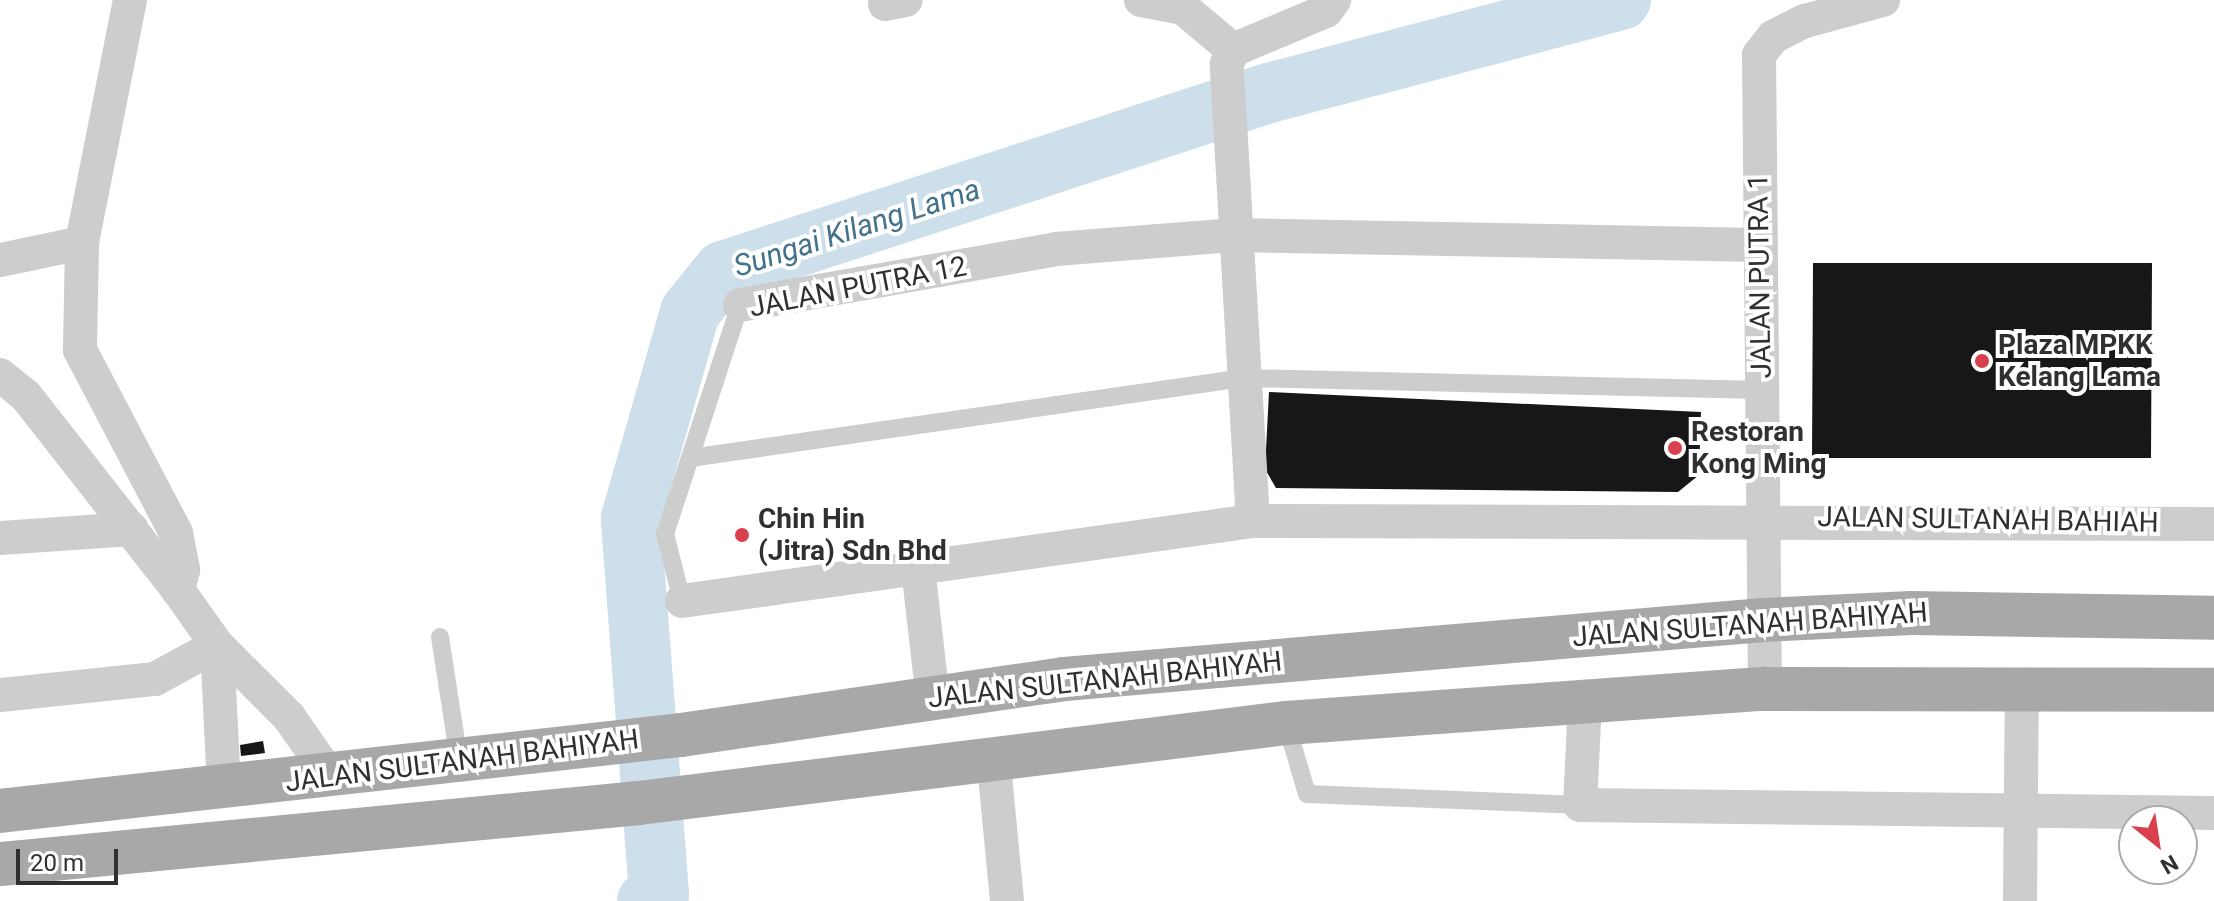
<!DOCTYPE html>
<style>
body{margin:0}
#map{position:relative;width:2214px;height:901px;overflow:hidden;background:#fff;font-family:Roboto,sans-serif}
div>[style]{position:absolute}
[style*='--x']{left:calc(var(--x)*1px);top:calc(var(--y)*1px);width:calc(var(--w)*1px);rotate:calc(var(--a)*1deg)}
.river>*{height:60px;margin:-30px;padding:0 30px;transform-origin:30px;border-radius:30px;background:#cddfea}
.building>*{inset:0;background:#171717}
.service>*{height:18px;margin:-9px;padding:0 9px;transform-origin:9px;border-radius:9px;background:#cdcdcd}
.minor>*{height:34px;margin:-17px;padding:0 17px;transform-origin:17px;border-radius:17px;background:#cdcdcd}
.primary>*{height:44px;margin:-22px;padding:0 22px;transform-origin:22px;border-radius:22px;background:#a8a8a8}
.dots>*{width:22px;height:22px;translate:-50% -50%;box-sizing:border-box;border:4px solid #fff;border-radius:50%}
span{translate:-50% -50%;white-space:nowrap;text-align:center;line-height:1.15;-webkit-text-stroke:8px #fff;paint-order:stroke}
.street-label{font-size:28px;color:#303030}
.poi-label{font-size:28px;color:#303030;font-weight:700}
.left{translate:0 -50%;text-align:left}
.water-label{font-size:30px;color:#43728d;font-style:italic}
.north{position:absolute;left:2118px;top:805px;width:80px;height:80px;box-sizing:border-box;background:#fff;border:2px solid #acacac;border-radius:50%;rotate:150deg;font-size:22px;font-weight:700;line-height:32px;text-align:center;color:#303030}
.north::after{content:'';display:block;margin:auto;width:28px;height:36px;background:#d9404e;clip-path:polygon(50% 0,100% 100%,50% 72%,0 100%)}
.scale{position:absolute;left:16px;top:849px;width:102px;height:36px;box-sizing:border-box;border:4px solid #303030;border-top:0;padding-left:10px;font-size:24px;line-height:28px;white-space:nowrap;color:#303030;-webkit-text-stroke:6px #fff;paint-order:stroke}
</style>
<div id="map">
<div class="river">
<div style="--x:647;--y:901;--w:14;--a:-30"></div>
<div style="--x:659;--y:894;--w:377;--a:-94.3"></div>
<div style="--x:631;--y:518;--w:214;--a:-74"></div>
<div style="--x:690;--y:312;--w:53;--a:-51.2"></div>
<div style="--x:723;--y:271;--w:574;--a:-18.06"></div>
<div style="--x:1269;--y:93;--w:364;--a:-14.8"></div>
</div>
<div class="building">
<div style="clip-path:polygon(1813px 263px,2152px 263px,2151px 458px,1812px 458px)"></div>
<div style="clip-path:polygon(1269px 392px,1701px 412px,1699px 475px,1678px 492px,1276px 488px,1265px 469px)"></div>
<div style="clip-path:polygon(263px 741px,265px 753px,241px 756px,240px 745px)"></div>
</div>
<div class="service">
<div style="--x:690;--y:458;--w:560;--a:-8.22"></div>
<div style="--x:1244;--y:378;--w:517;--a:1.33"></div>
<div style="--x:682;--y:601;--w:69;--a:-104.2"></div>
<div style="--x:665;--y:534;--w:241;--a:-71.9"></div>
<div style="--x:440;--y:637;--w:124;--a:81.2"></div>
<div style="--x:1286;--y:723;--w:74;--a:73.5"></div>
<div style="--x:1307;--y:794;--w:273;--a:2.3"></div>
</div>
<div class="minor">
<div style="--x:130;--y:0;--w:248;--a:101.2"></div>
<div style="--x:82;--y:243;--w:107;--a:91.1"></div>
<div style="--x:80;--y:350;--w:207;--a:62.3"></div>
<div style="--x:176;--y:533;--w:38;--a:79"></div>
<div style="--x:183;--y:570;--w:21;--a:104"></div>
<div style="--x:178;--y:590;--w:67;--a:54.7"></div>
<div style="--x:217;--y:645;--w:102;--a:45"></div>
<div style="--x:289;--y:717;--w:72;--a:55.2"></div>
<div style="--x:1141;--y:0;--w:43;--a:10.8"></div>
<div style="--x:1183;--y:8;--w:65;--a:40"></div>
<div style="--x:885;--y:4;--w:21;--a:-11"></div>
<div style="--x:0;--y:260;--w:84;--a:-11.7"></div>
<div style="--x:740;--y:305;--w:321;--a:-10"></div>
<div style="--x:1056;--y:249;--w:180;--a:-4.5"></div>
<div style="--x:1235;--y:235;--w:524;--a:1.09"></div>
<div style="--x:0;--y:375;--w:33;--a:39"></div>
<div style="--x:26;--y:396;--w:246;--a:51.9"></div>
<div style="--x:1253;--y:521;--w:458;--a:-93.3"></div>
<div style="--x:1227;--y:64;--w:15;--a:-67"></div>
<div style="--x:1233;--y:50;--w:101;--a:-22.8"></div>
<div style="--x:1326;--y:11;--w:14;--a:-54"></div>
<div style="--x:0;--y:538;--w:132;--a:-3.9"></div>
<div style="--x:918;--y:568;--w:132;--a:83.5"></div>
<div style="--x:682;--y:601;--w:577;--a:-7.98"></div>
<div style="--x:1253;--y:521;--w:961;--a:0.18"></div>
<div style="--x:217;--y:645;--w:145;--a:87.2"></div>
<div style="--x:1765;--y:689;--w:634;--a:-90.54"></div>
<div style="--x:1759;--y:55;--w:23;--a:-52"></div>
<div style="--x:1773;--y:37;--w:36;--a:-27"></div>
<div style="--x:1805;--y:21;--w:81;--a:-15.1"></div>
<div style="--x:0;--y:695;--w:156;--a:-5.9"></div>
<div style="--x:155;--y:679;--w:71;--a:-28.7"></div>
<div style="--x:1585;--y:700;--w:105;--a:92.7"></div>
<div style="--x:1580;--y:805;--w:634;--a:0.72"></div>
<div style="--x:993;--y:755;--w:147;--a:84.5"></div>
<div style="--x:2020;--y:901;--w:214;--a:-89.5"></div>
</div>
<div class="primary">
<div style="--x:0;--y:811;--w:685;--a:-6.37"></div>
<div style="--x:681;--y:735;--w:387;--a:-8.3"></div>
<div style="--x:1064;--y:679;--w:702;--a:-4.82"></div>
<div style="--x:1764;--y:620;--w:147;--a:-2.7"></div>
<div style="--x:1911;--y:613;--w:303;--a:0.9"></div>
<div style="--x:0;--y:864;--w:642;--a:-5.45"></div>
<div style="--x:639;--y:803;--w:652;--a:-7.05"></div>
<div style="--x:1286;--y:723;--w:480;--a:-4.1"></div>
<div style="--x:1765;--y:689;--w:449;--a:0.1"></div>
</div>
<div class="dots">
<div style="left:1982px;top:361px;background:#d9404e"></div>
<div style="left:1675px;top:448px;background:#d9404e"></div>
<div style="left:742px;top:535px;background:#d9404e"></div>
</div>
<div class="street-label">
<span style="left:1760px;top:276px;rotate:-91deg">JALAN PUTRA 1</span>
<span style="left:858px;top:287px;rotate:-11deg">JALAN PUTRA 12</span>
<span style="left:1988px;top:520px;rotate:1deg">JALAN SULTANAH BAHIAH</span>
<span style="left:1750px;top:625px;rotate:-4deg">JALAN SULTANAH BAHIYAH</span>
<span style="left:1105px;top:680px;rotate:-6deg">JALAN SULTANAH BAHIYAH</span>
<span style="left:462px;top:761px;rotate:-7deg">JALAN SULTANAH BAHIYAH</span>
</div>
<div class="poi-label">
<span class="left" style="left:1998px;top:361px">Plaza MPKK<br>Kelang Lama</span>
<span class="left" style="left:1691px;top:448px">Restoran<br>Kong Ming</span>
<span class="left" style="left:758px;top:535px">Chin Hin<br>(Jitra) Sdn Bhd</span>
</div>
<div class="water-label">
<span style="left:857px;top:228px;rotate:-18deg">Sungai Kilang Lama</span>
</div>
<div class="north">N</div>
<div class="scale">20 m</div>
</div>
